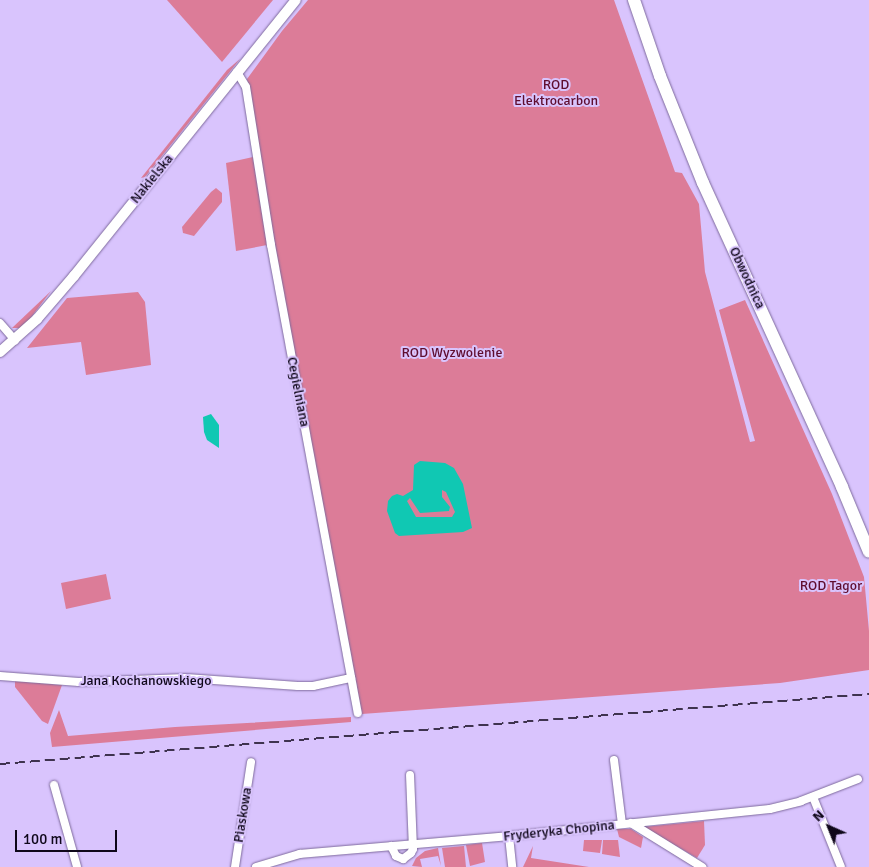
<!DOCTYPE html>
<style>
body{margin:0}
#map{position:relative;width:869px;height:867px;overflow:hidden;background:#d9c4fd;font-family:Signika,sans-serif}
div>[style]{position:absolute}
[style*='--x']{left:calc(var(--x)*1px);top:calc(var(--y)*1px);width:calc(var(--w)*1px);rotate:calc(var(--a)*1deg)}
.green>*{inset:0;background:#dc7c98}
.water>*{inset:0;background:#10c8b3}
.roads{filter:drop-shadow(0 0 1px #7e6a9d) drop-shadow(0 0 1px #7e6a9d)}
.minor>*{height:8px;margin:-4px;padding:0 4px;transform-origin:4px;border-radius:4px;background:#fff}
.tertiary>*{height:10px;margin:-5px;padding:0 5px;transform-origin:5px;border-radius:5px;background:#fff}
.primary>*{height:12px;margin:-6px;padding:0 6px;transform-origin:6px;border-radius:6px;background:#fff}
.rail>*{height:2px;margin-top:-1px;transform-origin:0;background:repeating-linear-gradient(90deg,#3f334f 0 10px,transparent 0 15px)}
span{translate:-50% -50%;white-space:nowrap;text-align:center;line-height:1.15;-webkit-text-stroke:4px #d9c4fd;paint-order:stroke}
.park-label{font-size:14px;color:#5f0d2f}
.street-label{font-size:14px;color:#0f071a}
.north{position:absolute;left:804px;top:802px;width:50px;height:50px;-webkit-text-stroke:4px #d9c4fd;paint-order:stroke;rotate:316deg;font-size:14px;font-weight:700;line-height:20px;text-align:center;color:#0f071a}
.north::after{content:'';display:block;margin:auto;width:18px;height:22px;background:#0f071a;clip-path:polygon(50% 0,100% 100%,50% 72%,0 100%)}
.scale{position:absolute;left:15px;top:830px;width:102px;height:22px;box-sizing:border-box;border:2px solid #0f071a;border-top:0;padding-left:6px;font-size:15px;line-height:18px;white-space:nowrap;color:#0f071a;-webkit-text-stroke:4px #d9c4fd;paint-order:stroke}
</style>
<div id="map">
<div class="green">
<div style="clip-path:polygon(167px 0,273px 0,222px 62px)"></div>
<div style="clip-path:polygon(308px 0,614px 0,675px 172px,682px 173px,699px 204px,705px 272px,750px 442px,755px 441px,719px 310px,745px 300px,832px 494px,864px 577px,869px 631px,869px 670px,780px 683px,362px 714px,285px 303px,247px 79px,282px 31px)"></div>
<div style="clip-path:polygon(240px 59px,145px 177px,141px 178px,227px 70px)"></div>
<div style="clip-path:polygon(253px 157px,267px 245px,236px 251px,226px 163px)"></div>
<div style="clip-path:polygon(216px 188px,222px 193px,222px 202px,194px 236px,183px 233px,182px 227px,211px 192px)"></div>
<div style="clip-path:polygon(51px 291px,29px 320px,20px 328px,12px 328px)"></div>
<div style="clip-path:polygon(138px 292px,145px 302px,151px 365px,86px 375px,81px 342px,27px 348px,67px 298px)"></div>
<div style="clip-path:polygon(106px 574px,111px 599px,66px 609px,61px 583px)"></div>
<div style="clip-path:polygon(15px 681px,62px 685px,48px 724px,42px 721px,15px 687px)"></div>
<div style="clip-path:polygon(59px 710px,68px 736px,175px 727px,351px 717px,351px 722px,52px 747px,50px 733px)"></div>
<div style="clip-path:polygon(704px 821px,705px 845px,697px 858px,643px 827px)"></div>
<div style="clip-path:polygon(617px 829px,631px 829px,643px 837px,641px 848px,619px 837px)"></div>
<div style="clip-path:polygon(584px 840px,602px 840px,600px 853px,583px 851px)"></div>
<div style="clip-path:polygon(603px 840px,618px 840px,620px 857px,602px 854px)"></div>
<div style="clip-path:polygon(482px 843px,485px 862px,470px 866px,466px 845px)"></div>
<div style="clip-path:polygon(464px 846px,466px 867px,445px 867px,442px 848px)"></div>
<div style="clip-path:polygon(533px 846px,531px 858px,589px 867px,523px 867px)"></div>
<div style="clip-path:polygon(438px 848px,441px 866px,438px 856px,420px 859px,422px 867px,412px 866px,416px 858px,425px 851px)"></div>
</div>
<div class="water">
<div style="clip-path:polygon(211px 414px,219px 425px,219px 448px,207px 440px,204px 432px,203px 417px)"></div>
<div style="clip-path:polygon(evenodd,420px 461px,445px 463px,454px 468px,463px 484px,472px 528px,463px 532px,399px 536px,395px 533px,387px 511px,388px 501px,392px 496px,397px 494px,403px 496px,413px 490px,414px 465px,420px 461px,442px 490px,446px 492px,455px 512px,452px 517px,416px 517px,407px 501px,410px 498px,420px 513px,449px 511px,450px 507px,442px 497px,442px 490px)"></div>
</div>
<div class="roads">
<div class="minor">
<div style="--x:237;--y:72;--w:17;--a:59"></div>
<div style="--x:246;--y:87;--w:160;--a:81"></div>
<div style="--x:271;--y:245;--w:476;--a:79.5"></div>
<div style="--x:0;--y:323;--w:23;--a:49"></div>
<div style="--x:0;--y:676;--w:79;--a:4.3"></div>
<div style="--x:79;--y:682;--w:107;--a:-2.1"></div>
<div style="--x:186;--y:678;--w:112;--a:4.1"></div>
<div style="--x:298;--y:686;--w:15;--a:0"></div>
<div style="--x:313;--y:686;--w:39;--a:-12"></div>
<div style="--x:614;--y:760;--w:64;--a:82.9"></div>
<div style="--x:54;--y:785;--w:85;--a:74.3"></div>
<div style="--x:813;--y:797;--w:75;--a:68.2"></div>
<div style="--x:631;--y:823;--w:84;--a:31.8"></div>
<div style="--x:509;--y:836;--w:31;--a:84"></div>
<div style="--x:391;--y:846;--w:11;--a:63"></div>
<div style="--x:396;--y:856;--w:8;--a:23"></div>
<div style="--x:403;--y:859;--w:10;--a:-37"></div>
<div style="--x:411;--y:853;--w:4;--a:-63"></div>
<div style="--x:413;--y:849;--w:74;--a:-92.3"></div>
<div style="--x:235;--y:867;--w:106;--a:-81.3"></div>
<div style="--x:256;--y:867;--w:46;--a:-16.5"></div>
<div style="--x:300;--y:854;--w:210;--a:-4.9"></div>
<div style="--x:509;--y:836;--w:262;--a:-5.9"></div>
<div style="--x:770;--y:809;--w:32;--a:-14"></div>
<div style="--x:801;--y:801;--w:61;--a:-21.1"></div>
</div>
<div class="tertiary">
<div style="--x:0;--y:352;--w:50;--a:-41.7"></div>
<div style="--x:37;--y:319;--w:57;--a:-49.3"></div>
<div style="--x:74;--y:276;--w:354;--a:-51.2"></div>
</div>
<div class="primary">
<div style="--x:634;--y:0;--w:80;--a:71.1"></div>
<div style="--x:660;--y:76;--w:115;--a:68.1"></div>
<div style="--x:703;--y:183;--w:334;--a:65.4"></div>
<div style="--x:842;--y:487;--w:70;--a:67.4"></div>
</div>
</div>
<div class="rail">
<div style="--x:0;--y:764;--w:872;--a:-4.61"></div>
</div>
<div class="park-label">
<span style="left:556px;top:93px">ROD<br>Elektrocarbon</span>
<span style="left:452px;top:353px">ROD Wyzwolenie</span>
<span style="left:831px;top:586px">ROD Tagor</span>
</div>
<div class="street-label">
<span style="left:152px;top:179px;rotate:-51deg">Nakielska</span>
<span style="left:747px;top:278px;rotate:65deg">Obwodnica</span>
<span style="left:298px;top:392px;rotate:79deg">Cegielniana</span>
<span style="left:146px;top:681px">Jana Kochanowskiego</span>
<span style="left:243px;top:815px;rotate:-81deg">Piaskowa</span>
<span style="left:559px;top:831px;rotate:-6deg">Fryderyka Chopina</span>
</div>
<div class="north">N</div>
<div class="scale">100 m</div>
</div>
